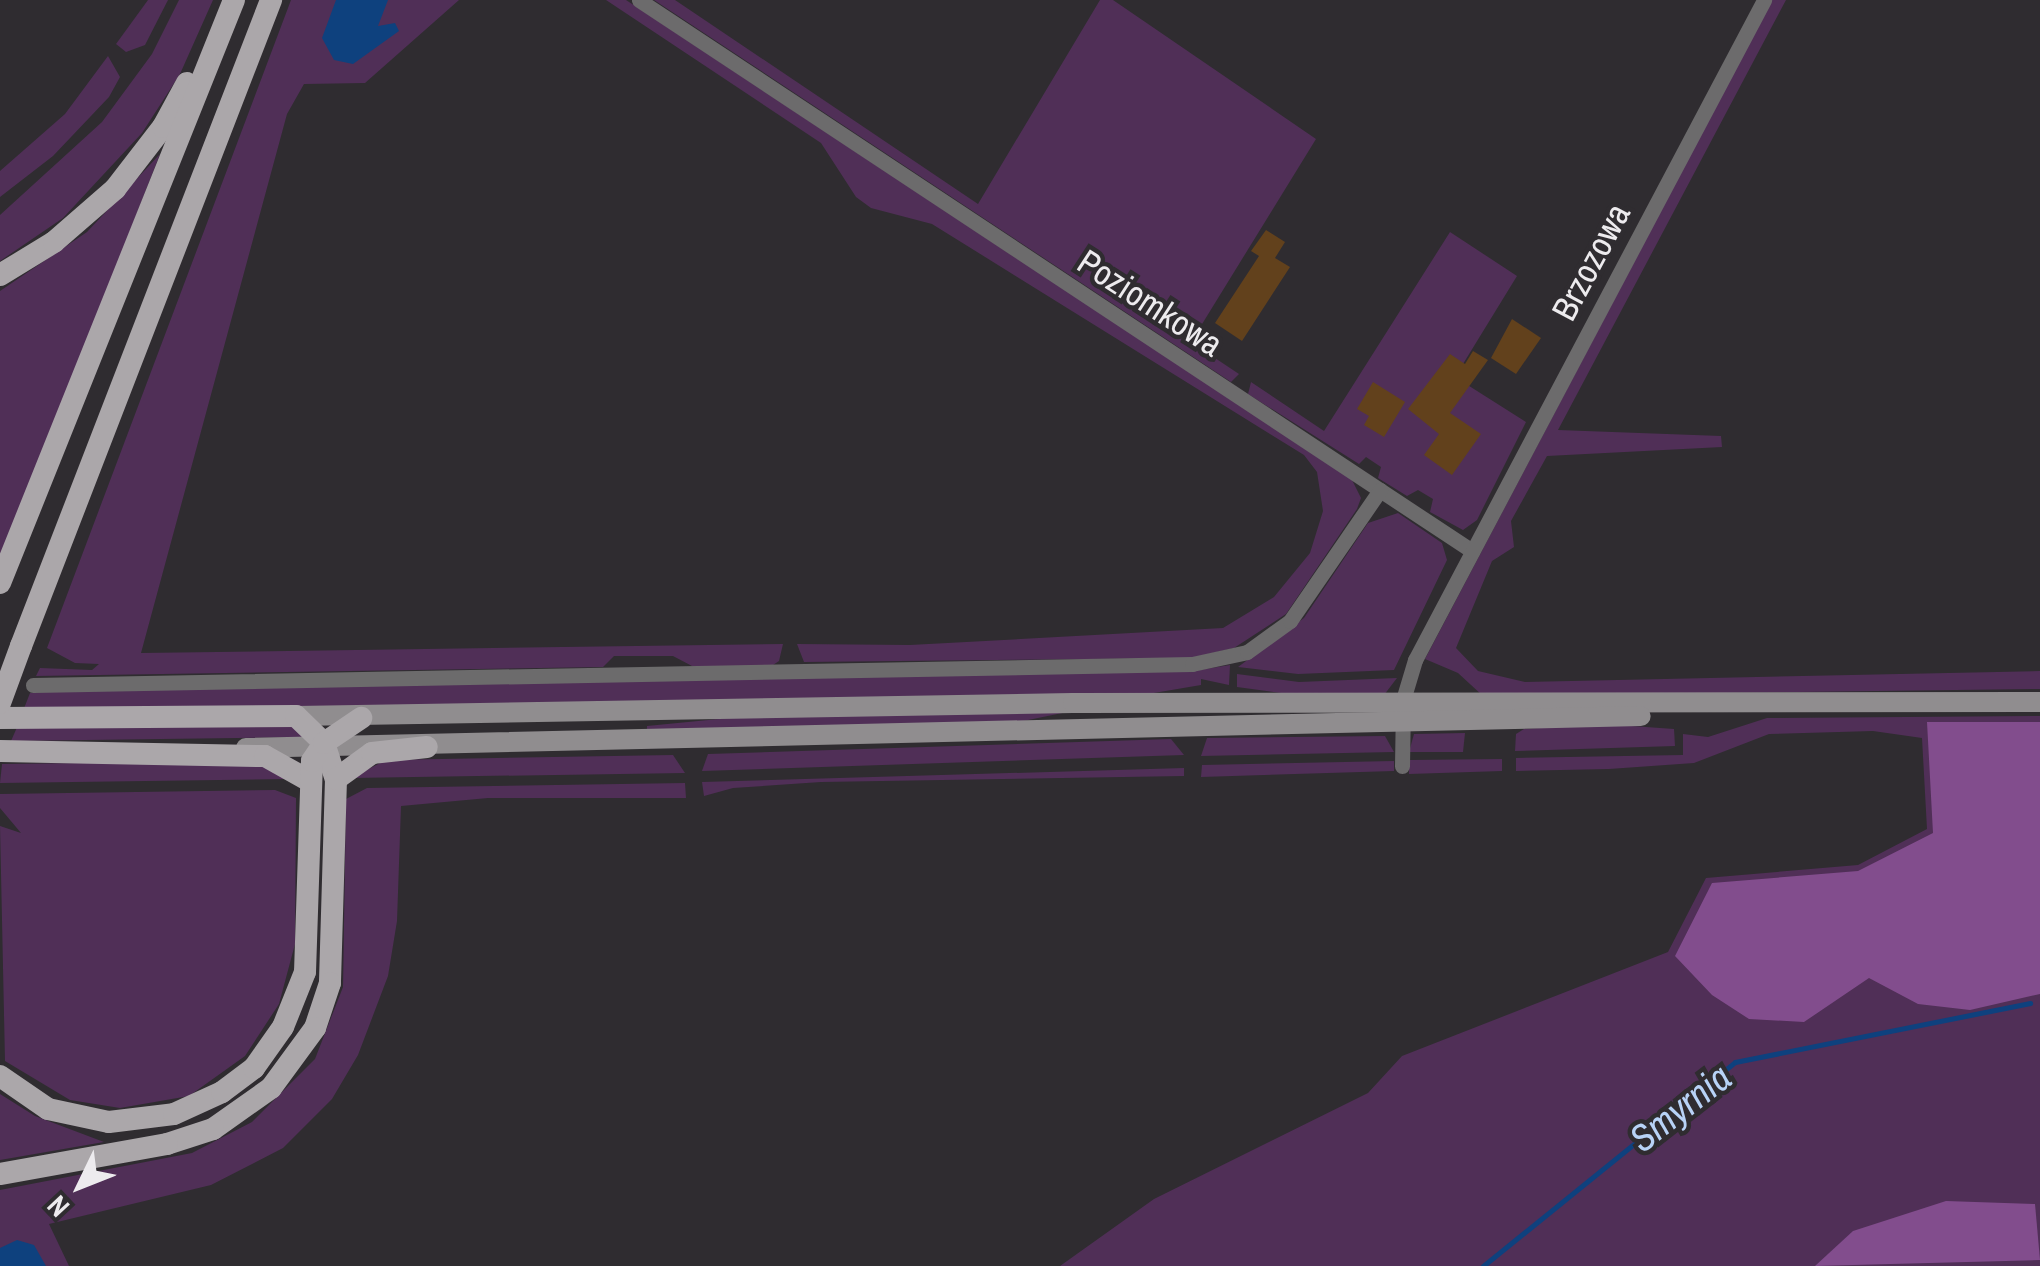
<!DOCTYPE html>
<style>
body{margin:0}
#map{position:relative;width:2040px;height:1266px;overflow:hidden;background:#2f2c30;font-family:"Archivo Narrow",sans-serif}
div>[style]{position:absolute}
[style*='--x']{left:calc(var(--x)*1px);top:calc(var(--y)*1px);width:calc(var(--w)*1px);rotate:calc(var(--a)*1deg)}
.green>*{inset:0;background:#502f57}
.forest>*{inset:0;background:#824d8d}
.water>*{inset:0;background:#0e417e}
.stream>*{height:5px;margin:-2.5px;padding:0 2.5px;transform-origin:2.5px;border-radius:2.5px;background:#0e417e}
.building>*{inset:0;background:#62411c}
.minor>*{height:15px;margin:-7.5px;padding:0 7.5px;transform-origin:7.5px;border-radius:7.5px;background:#6c6b6c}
.secondary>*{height:20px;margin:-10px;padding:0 10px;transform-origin:10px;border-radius:10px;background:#908d8f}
.primary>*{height:22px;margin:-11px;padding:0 11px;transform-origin:11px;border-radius:11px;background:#aba7aa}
.primary-bridge>*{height:22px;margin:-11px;padding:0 11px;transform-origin:11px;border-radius:11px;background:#aba7aa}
span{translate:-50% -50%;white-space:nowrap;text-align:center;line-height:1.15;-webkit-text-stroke:9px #2f2c30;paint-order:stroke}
.street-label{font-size:35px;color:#edebee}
.water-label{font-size:38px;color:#b8d3f7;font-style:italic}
.north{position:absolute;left:30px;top:1136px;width:100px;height:100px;-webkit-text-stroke:8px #2f2c30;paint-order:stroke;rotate:227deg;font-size:28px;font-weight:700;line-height:40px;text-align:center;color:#edebee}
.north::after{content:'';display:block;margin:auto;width:35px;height:45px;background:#edebee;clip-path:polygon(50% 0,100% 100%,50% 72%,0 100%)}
</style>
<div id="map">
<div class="green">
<div style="clip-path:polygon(148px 0,168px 0,145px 45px,126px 52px,116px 44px)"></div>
<div style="clip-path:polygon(179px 0,213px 0,180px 74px,142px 133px,63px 218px,0 261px,0 215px,102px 122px,152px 54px)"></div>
<div style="clip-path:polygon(291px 0,459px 0,365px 83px,304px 84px,287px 114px,141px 653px,783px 644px,779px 661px,770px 667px,692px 666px,673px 656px,614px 656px,603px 667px,36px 676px,40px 668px,92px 670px,99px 664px,75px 663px,47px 648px)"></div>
<div style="clip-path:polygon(606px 0,626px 0,1352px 480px,1361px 498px,1357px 509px,1286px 614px,1234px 648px,1191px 658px,804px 662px,797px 644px,910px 645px,1223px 628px,1274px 597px,1310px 553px,1323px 511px,1317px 472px,1304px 455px,932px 224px,871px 208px,856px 197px,821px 143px)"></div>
<div style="clip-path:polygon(654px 0,675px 0,978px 204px,1100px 0,1113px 0,1316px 139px,1191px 342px,1239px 374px,1231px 382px)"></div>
<div style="clip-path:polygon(1772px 0,1786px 0,1558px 430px,1721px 436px,1722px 447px,1547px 456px,1511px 521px,1514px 547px,1492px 561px,1456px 648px,1478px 671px,1525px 682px,2040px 671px,2040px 689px,1483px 696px,1458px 673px,1425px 659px)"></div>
<div style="clip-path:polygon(108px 56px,120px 77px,109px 97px,53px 156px,0 197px,0 171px,65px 114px)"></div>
<div style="clip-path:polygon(160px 154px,0 565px,0 291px,87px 232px)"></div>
<div style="clip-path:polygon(1450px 232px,1517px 276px,1455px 377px,1526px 422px,1477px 520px,1463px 530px,1430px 512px,1433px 499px,1418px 490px,1407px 496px,1378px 478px,1381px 467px,1366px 457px,1359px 464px,1248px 394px,1251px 382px,1324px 431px)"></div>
<div style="clip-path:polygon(1398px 513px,1442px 543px,1447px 560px,1394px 670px,1298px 674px,1238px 667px,1304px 618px,1368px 523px)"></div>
<div style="clip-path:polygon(1230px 665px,1229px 685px,1201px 679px,1201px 685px,1142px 695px,23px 711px,30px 693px,138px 686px,1193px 671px)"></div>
<div style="clip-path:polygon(1237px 674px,1299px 682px,1397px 678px,1384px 695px,1303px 696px,1237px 687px)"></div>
<div style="clip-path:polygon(1072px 711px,1008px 724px,647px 732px,647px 726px,739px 717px)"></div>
<div style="clip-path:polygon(2040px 716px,2040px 1266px,1060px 1266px,1154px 1199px,1368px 1093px,1402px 1056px,1668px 952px,1706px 878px,1858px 865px,1927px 829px,1922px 738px,1873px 731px,1769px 734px,1694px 763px,1609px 769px,1516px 771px,1516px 758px,1683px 755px,1683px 734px,1708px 737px,1767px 718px)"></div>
<div style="clip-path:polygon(1604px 724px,1674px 729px,1675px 746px,1515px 751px,1516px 734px,1524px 729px)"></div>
<div style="clip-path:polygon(18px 725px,294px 725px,310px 737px,11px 741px)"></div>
<div style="clip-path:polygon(1465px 733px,1463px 752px,1409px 752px,1414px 734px)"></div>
<div style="clip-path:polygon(1385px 736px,1394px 752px,1201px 756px,1207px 738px)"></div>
<div style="clip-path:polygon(1171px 739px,1184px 755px,702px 771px,708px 754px)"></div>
<div style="clip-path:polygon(673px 755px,685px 773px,351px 778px,386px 760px)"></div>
<div style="clip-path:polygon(1502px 759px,1502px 771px,1409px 774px,1409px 760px)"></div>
<div style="clip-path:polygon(251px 761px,288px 779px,0 783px,2px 764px)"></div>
<div style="clip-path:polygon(1394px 761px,1394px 771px,1201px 777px,1202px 765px)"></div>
<div style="clip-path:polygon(1184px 768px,1184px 776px,821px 782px,733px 788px,704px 796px,702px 782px)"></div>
<div style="clip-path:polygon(685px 783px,686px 798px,488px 798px,401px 806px,397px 921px,388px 976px,358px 1055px,332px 1099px,283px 1148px,211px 1185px,49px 1224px,69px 1266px,0 1266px,0 1190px,192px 1153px,252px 1122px,315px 1059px,343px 987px,346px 799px,367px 788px)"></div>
<div style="clip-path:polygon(275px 790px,296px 798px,295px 944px,279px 1004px,245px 1056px,189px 1096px,120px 1108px,70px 1100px,5px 1061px,0 826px,21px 833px,0 808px,0 794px)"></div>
<div style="clip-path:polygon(0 1094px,35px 1116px,104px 1142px,0 1160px)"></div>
</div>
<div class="forest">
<div style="clip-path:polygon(1927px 722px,2040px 722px,2040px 994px,1970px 1010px,1918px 1004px,1869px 978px,1804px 1022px,1749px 1019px,1712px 995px,1675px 956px,1712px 883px,1858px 871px,1933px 833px)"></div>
<div style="clip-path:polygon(1946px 1201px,2035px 1204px,2040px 1260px,1815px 1266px,1853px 1231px)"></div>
</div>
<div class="water">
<div style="clip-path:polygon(336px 0,388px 0,378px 26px,395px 23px,399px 31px,353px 64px,334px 60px,322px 38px)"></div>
<div style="clip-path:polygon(17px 1240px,34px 1245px,46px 1266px,0 1266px,0 1248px)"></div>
</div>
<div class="stream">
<div style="--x:1483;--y:1266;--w:324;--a:-39"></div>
<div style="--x:1735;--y:1062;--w:301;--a:-11.3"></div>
</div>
<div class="building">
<div style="clip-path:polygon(1266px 230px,1285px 242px,1275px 258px,1290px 267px,1242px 341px,1215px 323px,1259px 256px,1251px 251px)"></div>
<div style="clip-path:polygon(1512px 319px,1541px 338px,1516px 374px,1491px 358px)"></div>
<div style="clip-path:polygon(1473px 351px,1488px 360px,1450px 413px,1481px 434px,1452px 475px,1424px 455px,1439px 434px,1408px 409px,1450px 354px,1465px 364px)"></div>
<div style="clip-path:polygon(1373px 382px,1405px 402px,1384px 437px,1364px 425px,1369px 416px,1357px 409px)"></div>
</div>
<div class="minor">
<div style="--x:639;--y:0;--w:999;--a:33.48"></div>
<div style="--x:33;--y:685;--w:1159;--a:-1.04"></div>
<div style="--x:1192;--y:664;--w:56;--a:-12.3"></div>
<div style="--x:1247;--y:652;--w:53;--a:-35.8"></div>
<div style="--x:1290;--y:621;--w:159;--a:-55.5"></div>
<div style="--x:1402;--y:766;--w:66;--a:-89.1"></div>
<div style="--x:1403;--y:700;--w:42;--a:-73.3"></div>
<div style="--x:1415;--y:660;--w:747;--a:-62.13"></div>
</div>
<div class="secondary">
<div style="--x:296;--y:716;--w:777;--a:-0.96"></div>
<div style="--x:1073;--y:703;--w:967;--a:-0.06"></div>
<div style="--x:246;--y:748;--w:1395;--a:-1.31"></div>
</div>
<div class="primary">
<div style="--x:0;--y:275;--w:63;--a:-31.4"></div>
<div style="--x:54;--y:242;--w:81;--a:-41"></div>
<div style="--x:115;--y:189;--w:78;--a:-52.3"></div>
<div style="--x:163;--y:127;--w:50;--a:-61.4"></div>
<div style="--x:0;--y:583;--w:628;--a:-68.13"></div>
<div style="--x:21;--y:646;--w:693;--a:-68.84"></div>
<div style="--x:0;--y:718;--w:296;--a:-0.4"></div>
<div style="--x:296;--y:716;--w:39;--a:44"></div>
<div style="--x:324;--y:743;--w:38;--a:72"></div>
<div style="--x:336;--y:779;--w:204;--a:91.7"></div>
<div style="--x:330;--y:983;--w:47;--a:108.4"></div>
<div style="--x:315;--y:1028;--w:74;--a:126.3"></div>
<div style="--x:271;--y:1088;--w:71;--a:144.7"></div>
<div style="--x:213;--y:1129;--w:48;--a:161.9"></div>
<div style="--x:167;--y:1144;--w:170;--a:169.8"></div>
<div style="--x:0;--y:751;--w:265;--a:1.1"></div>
<div style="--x:265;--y:756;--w:49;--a:29.2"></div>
<div style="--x:336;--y:779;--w:44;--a:-35.8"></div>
<div style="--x:372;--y:753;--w:55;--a:-6.2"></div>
<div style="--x:0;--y:1076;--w:58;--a:34.5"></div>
<div style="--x:48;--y:1109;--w:62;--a:12"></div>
<div style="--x:109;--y:1122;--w:65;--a:-7"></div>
<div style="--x:174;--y:1114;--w:53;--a:-24.6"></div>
<div style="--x:222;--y:1092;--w:40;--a:-37"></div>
<div style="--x:254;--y:1068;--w:50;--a:-54.7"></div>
<div style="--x:283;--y:1027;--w:59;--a:-68.2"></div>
<div style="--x:305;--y:972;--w:211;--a:-88.1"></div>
<div style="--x:312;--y:761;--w:22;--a:-56"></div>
<div style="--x:324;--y:743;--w:45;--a:-34"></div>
</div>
<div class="primary-bridge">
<div style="--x:0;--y:703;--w:61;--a:-69.8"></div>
</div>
<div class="street-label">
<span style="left:1591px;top:262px;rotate:-62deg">Brzozowa</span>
<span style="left:1150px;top:303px;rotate:33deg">Poziomkowa</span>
</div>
<div class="water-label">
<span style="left:1680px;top:1108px;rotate:-38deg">Smyrnia</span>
</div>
<div class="north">N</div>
</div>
